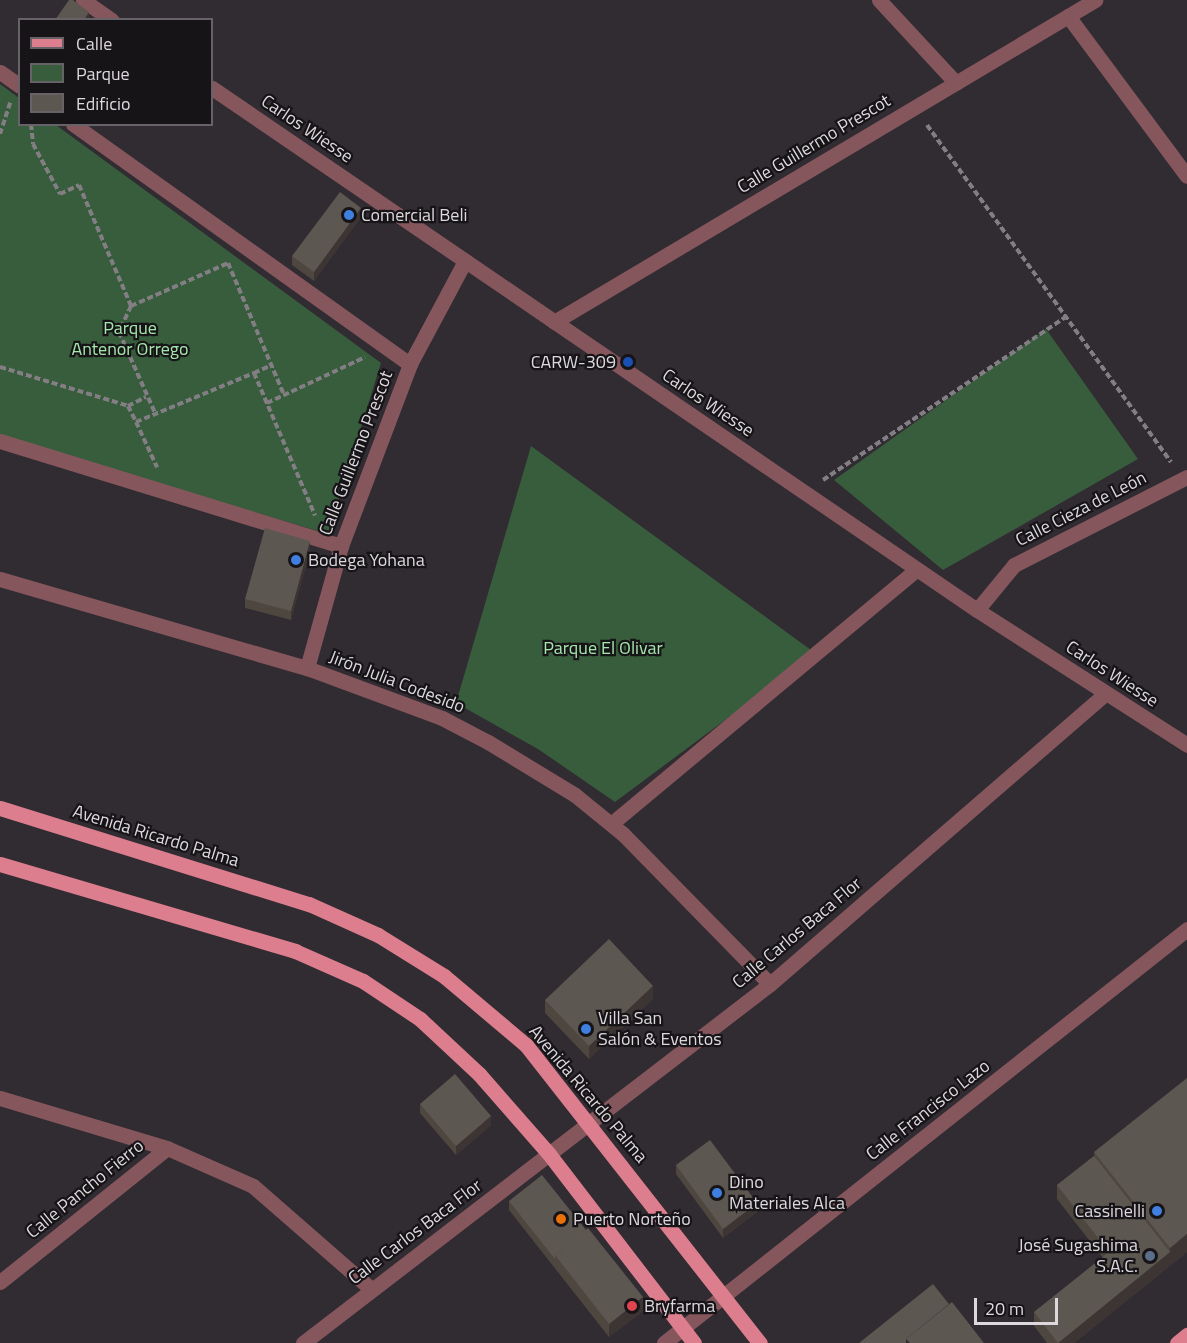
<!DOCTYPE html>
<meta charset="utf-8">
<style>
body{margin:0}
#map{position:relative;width:1187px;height:1343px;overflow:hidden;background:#312b32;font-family:"Titillium Web",sans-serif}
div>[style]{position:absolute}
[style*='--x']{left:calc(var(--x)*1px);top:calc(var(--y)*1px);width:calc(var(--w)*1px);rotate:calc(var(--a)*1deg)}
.green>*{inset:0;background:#385d3d}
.path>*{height:4px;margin-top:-2px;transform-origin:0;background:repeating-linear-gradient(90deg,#837e84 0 6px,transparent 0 9px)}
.pedestrian>*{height:15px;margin:-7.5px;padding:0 7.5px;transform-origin:7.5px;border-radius:7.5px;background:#85575d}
.minor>*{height:15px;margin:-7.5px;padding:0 7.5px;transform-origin:7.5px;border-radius:7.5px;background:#85575d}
.primary>*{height:15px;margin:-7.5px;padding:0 7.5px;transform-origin:7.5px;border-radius:7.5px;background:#dc7e8d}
.wall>*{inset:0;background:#4e4740}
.shaded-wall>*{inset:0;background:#3c3533}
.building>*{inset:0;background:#5d5751}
.dots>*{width:16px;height:16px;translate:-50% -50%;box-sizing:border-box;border:3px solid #171418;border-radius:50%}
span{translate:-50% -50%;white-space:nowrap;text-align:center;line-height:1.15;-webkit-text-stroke:4.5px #171418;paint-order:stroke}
.street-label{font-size:18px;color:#dcd8dd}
.poi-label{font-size:18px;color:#dcd8dd}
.left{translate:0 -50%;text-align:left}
.right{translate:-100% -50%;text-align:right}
.park-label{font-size:18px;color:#a4e7ab}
.legend{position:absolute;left:18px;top:18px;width:195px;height:108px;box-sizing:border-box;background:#171418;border:2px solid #666267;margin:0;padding:8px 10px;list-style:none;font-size:18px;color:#dcd8dd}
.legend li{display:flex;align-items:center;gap:12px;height:30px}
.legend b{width:30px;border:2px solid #666267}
.scale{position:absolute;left:974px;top:1298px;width:84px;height:27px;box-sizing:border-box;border:3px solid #dcd8dd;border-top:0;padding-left:8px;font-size:18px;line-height:21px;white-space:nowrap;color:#dcd8dd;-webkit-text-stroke:4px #171418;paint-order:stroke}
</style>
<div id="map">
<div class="green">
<div style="clip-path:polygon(0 84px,19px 98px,20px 124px,56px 125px,381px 363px,328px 534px,0 436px)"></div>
<div style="clip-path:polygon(1046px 329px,1138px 459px,943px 570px,834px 480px)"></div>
<div style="clip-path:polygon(531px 446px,815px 653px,615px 802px,538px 749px,456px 703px)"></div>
</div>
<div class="path">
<div style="--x:31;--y:124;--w:20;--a:84"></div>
<div style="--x:33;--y:144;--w:57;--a:61.6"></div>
<div style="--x:60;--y:194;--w:21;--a:-25"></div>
<div style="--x:79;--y:185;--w:132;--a:66.7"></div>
<div style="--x:131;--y:306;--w:106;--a:-23.9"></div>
<div style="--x:228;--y:263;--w:143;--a:67"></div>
<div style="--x:927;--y:125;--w:416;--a:54.1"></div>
<div style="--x:0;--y:134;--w:33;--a:-72"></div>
<div style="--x:131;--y:306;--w:29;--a:115"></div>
<div style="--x:119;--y:332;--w:91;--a:66"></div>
<div style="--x:0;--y:367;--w:134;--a:16.9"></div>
<div style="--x:128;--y:406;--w:18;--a:63"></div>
<div style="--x:136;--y:422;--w:128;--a:-22.6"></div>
<div style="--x:254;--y:373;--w:155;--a:66.8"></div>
<div style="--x:254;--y:373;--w:20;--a:-24"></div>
<div style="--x:267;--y:403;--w:108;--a:-25.1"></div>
<div style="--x:128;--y:406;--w:20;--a:-27"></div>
<div style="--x:136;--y:422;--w:50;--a:65"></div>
<div style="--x:823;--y:480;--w:293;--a:-33.9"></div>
</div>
<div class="pedestrian">
<div style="--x:1068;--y:16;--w:199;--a:53.4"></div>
</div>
<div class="minor">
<div style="--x:83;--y:0;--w:35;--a:35"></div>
<div style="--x:879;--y:0;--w:113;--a:47.1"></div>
<div style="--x:0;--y:72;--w:24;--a:35"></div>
<div style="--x:212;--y:88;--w:926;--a:34.31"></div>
<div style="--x:977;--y:610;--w:250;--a:32.7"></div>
<div style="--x:73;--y:124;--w:414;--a:35.5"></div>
<div style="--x:554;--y:322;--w:630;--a:-30.76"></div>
<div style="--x:0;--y:441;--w:357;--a:17.1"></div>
<div style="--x:0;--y:579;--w:320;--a:16.2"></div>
<div style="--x:307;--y:668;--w:144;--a:20.3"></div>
<div style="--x:442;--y:718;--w:52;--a:27.6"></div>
<div style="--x:488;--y:742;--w:102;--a:31.3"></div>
<div style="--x:575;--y:795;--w:62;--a:39.1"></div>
<div style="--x:623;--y:834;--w:210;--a:45.6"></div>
<div style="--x:977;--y:610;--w:58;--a:-50.6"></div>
<div style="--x:1014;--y:565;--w:194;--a:-27"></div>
<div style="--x:307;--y:668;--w:127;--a:-74.4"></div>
<div style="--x:341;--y:546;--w:195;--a:-69.2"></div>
<div style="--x:410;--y:364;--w:117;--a:-61.9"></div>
<div style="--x:611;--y:824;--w:398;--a:-39.8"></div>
<div style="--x:0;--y:1098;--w:174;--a:16.7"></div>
<div style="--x:167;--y:1148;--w:94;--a:23.8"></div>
<div style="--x:253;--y:1186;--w:157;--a:41.1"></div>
<div style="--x:0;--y:1282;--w:214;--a:-38.7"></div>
<div style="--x:303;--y:1343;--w:589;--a:-37.55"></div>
<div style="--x:770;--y:984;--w:444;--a:-40.9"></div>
<div style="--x:664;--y:1343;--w:667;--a:-38.36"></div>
</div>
<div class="primary">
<div style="--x:0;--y:808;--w:324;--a:17.3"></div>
<div style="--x:309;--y:904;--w:76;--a:24.2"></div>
<div style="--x:378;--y:935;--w:78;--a:31.8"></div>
<div style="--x:444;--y:976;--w:107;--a:40.1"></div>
<div style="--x:526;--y:1045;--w:379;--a:51.9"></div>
<div style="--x:0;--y:864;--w:308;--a:16.4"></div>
<div style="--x:295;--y:951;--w:74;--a:23.8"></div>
<div style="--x:363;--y:981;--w:69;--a:33.7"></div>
<div style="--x:420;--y:1019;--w:81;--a:43"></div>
<div style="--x:479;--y:1074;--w:106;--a:48.8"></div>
<div style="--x:549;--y:1154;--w:238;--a:52.5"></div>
<div style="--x:1177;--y:1343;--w:13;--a:-39"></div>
</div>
<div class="wall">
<div style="clip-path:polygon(361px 217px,314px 281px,292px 265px,292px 256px)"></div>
<div style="clip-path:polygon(310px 550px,291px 620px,245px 608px,245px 599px)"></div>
<div style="clip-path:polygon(653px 999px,589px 1059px,545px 1013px,545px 1000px)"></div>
<div style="clip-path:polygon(420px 1104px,491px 1125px,456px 1155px,420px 1113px)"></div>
<div style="clip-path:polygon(1094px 1152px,1187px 1252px,1074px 1343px,1047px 1343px,1034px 1326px,1034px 1312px,1103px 1258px,1057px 1199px,1057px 1185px,1094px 1156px)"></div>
<div style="clip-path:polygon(676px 1165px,757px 1212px,723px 1238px,676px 1174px)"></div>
<div style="clip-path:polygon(509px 1201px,586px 1230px,643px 1311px,609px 1337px,509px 1210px)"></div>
</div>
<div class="shaded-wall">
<div style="clip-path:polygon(89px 12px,89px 20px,84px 20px)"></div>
<div style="clip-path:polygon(361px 208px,361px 217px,314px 281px,314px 272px)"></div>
<div style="clip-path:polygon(310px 541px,310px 550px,291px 620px,291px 611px)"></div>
<div style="clip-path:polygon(653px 986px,653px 999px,589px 1059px,589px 1046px)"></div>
<div style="clip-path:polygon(491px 1116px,491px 1125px,456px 1155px,456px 1146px)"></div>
<div style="clip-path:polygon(757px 1203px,757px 1212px,723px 1238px,723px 1229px)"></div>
<div style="clip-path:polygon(1187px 1234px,1187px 1252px,1074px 1343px,1058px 1343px,1170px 1252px,1170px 1248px)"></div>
<div style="clip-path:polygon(643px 1297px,643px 1311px,609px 1337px,609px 1324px)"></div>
</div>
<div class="building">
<div style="clip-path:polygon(69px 0,73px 0,89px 12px,84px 20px,55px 20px)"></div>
<div style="clip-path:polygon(340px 192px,361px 208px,314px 272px,292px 256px)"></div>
<div style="clip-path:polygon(265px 528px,310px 541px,291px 611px,245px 599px)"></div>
<div style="clip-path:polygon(609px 939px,653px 986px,589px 1046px,545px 1000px)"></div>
<div style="clip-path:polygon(455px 1074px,491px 1116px,456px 1146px,420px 1104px)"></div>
<div style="clip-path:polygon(1187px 1078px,1187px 1234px,1170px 1248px,1094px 1152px)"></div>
<div style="clip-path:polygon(710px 1140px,757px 1203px,723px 1229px,676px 1165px)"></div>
<div style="clip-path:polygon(1094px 1156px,1170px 1252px,1058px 1343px,1034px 1312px,1109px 1252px,1057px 1185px)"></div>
<div style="clip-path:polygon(542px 1175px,586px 1230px,555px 1255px,555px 1259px,509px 1201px)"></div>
<div style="clip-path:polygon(588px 1228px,643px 1297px,609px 1324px,555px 1255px)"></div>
<div style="clip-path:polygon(933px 1284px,949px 1304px,906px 1339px,906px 1343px,859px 1343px)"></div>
<div style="clip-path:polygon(952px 1302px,984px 1343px,910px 1343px,906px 1339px)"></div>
</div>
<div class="dots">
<div style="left:349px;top:215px;background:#3f7fe0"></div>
<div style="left:628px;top:362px;background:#1a4fb4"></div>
<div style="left:296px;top:560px;background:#3f7fe0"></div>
<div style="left:586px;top:1029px;background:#3f7fe0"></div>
<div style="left:717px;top:1193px;background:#3f7fe0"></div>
<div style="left:1157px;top:1211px;background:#3f7fe0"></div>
<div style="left:561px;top:1219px;background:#e8710a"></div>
<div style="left:1150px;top:1256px;background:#5c6f8a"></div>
<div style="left:632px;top:1306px;background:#e0444e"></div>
</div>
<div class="street-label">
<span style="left:307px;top:129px;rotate:34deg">Carlos Wiesse</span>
<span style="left:814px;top:144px;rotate:-31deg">Calle Guillermo Prescot</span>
<span style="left:708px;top:403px;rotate:34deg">Carlos Wiesse</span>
<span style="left:356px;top:453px;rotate:-69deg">Calle Guillermo Prescot</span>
<span style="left:1081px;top:509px;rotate:-27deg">Calle Cieza de León</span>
<span style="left:1112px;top:674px;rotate:33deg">Carlos Wiesse</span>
<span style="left:397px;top:682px;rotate:21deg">Jirón Julia Codesido</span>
<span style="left:156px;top:836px;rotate:17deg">Avenida Ricardo Palma</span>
<span style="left:797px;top:933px;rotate:-40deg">Calle Carlos Baca Flor</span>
<span style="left:588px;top:1094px;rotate:50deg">Avenida Ricardo Palma</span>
<span style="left:928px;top:1110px;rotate:-38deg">Calle Francisco Lazo</span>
<span style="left:85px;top:1189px;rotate:-39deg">Calle Pancho Fierro</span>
<span style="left:415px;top:1232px;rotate:-37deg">Calle Carlos Baca Flor</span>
</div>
<div class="poi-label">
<span class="left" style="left:361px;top:215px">Comercial Beli</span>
<span class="right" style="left:616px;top:362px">CARW-309</span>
<span class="left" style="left:308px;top:560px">Bodega Yohana</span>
<span class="left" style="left:598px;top:1029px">Villa San<br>Salón &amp; Eventos</span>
<span class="left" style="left:729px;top:1193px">Dino<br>Materiales Alca</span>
<span class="right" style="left:1145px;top:1211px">Cassinelli</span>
<span class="left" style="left:573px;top:1219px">Puerto Norteño</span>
<span class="right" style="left:1138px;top:1256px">José Sugashima<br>S.A.C.</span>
<span class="left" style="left:644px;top:1306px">Bryfarma</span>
</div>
<div class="park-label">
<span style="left:130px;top:339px">Parque<br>Antenor Orrego</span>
<span style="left:603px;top:648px">Parque El Olivar</span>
</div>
<ul class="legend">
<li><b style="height:8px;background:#dc7e8d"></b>Calle</li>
<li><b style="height:16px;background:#385d3d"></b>Parque</li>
<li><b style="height:16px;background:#5d5751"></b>Edificio</li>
</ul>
<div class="scale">20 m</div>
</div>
